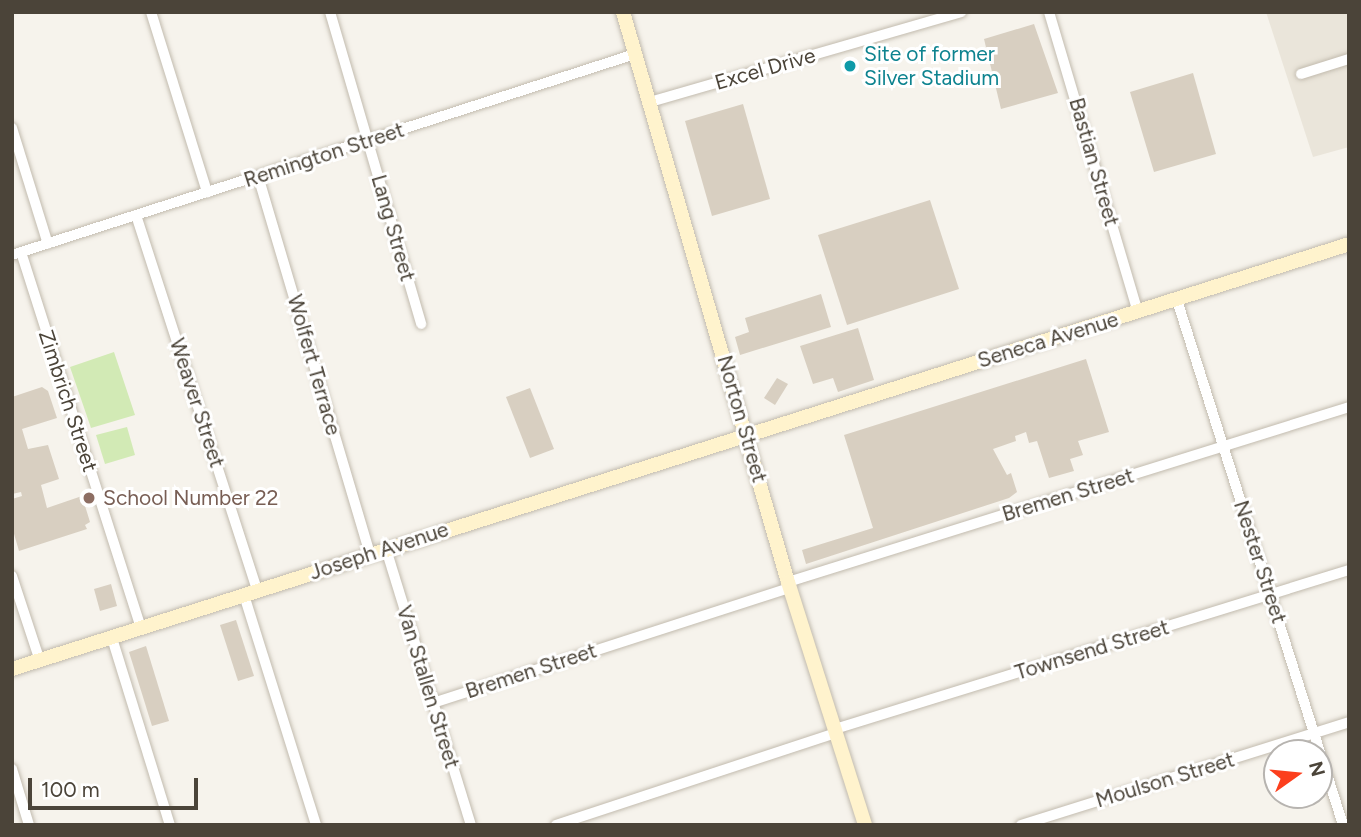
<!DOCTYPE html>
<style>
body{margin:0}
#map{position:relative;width:1361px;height:837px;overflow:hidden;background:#f6f3ec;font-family:Figtree,sans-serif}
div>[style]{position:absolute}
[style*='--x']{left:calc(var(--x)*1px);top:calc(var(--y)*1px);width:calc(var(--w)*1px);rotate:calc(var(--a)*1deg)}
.residential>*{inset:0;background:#eae5da}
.green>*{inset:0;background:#d2eab5}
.building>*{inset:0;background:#d8cfc1}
.roads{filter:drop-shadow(0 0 2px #c2bbae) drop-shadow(0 0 2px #c2bbae)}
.minor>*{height:10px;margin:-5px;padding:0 5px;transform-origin:5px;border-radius:5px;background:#fff}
.secondary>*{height:14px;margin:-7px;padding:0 7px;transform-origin:7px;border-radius:7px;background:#fff3cd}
.dots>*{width:19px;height:19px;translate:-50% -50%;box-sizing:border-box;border:4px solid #fff;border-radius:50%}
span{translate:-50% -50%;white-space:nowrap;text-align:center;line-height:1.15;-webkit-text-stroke:6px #fff;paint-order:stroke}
.culture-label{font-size:21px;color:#0d838f}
.left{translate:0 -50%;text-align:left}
.street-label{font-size:21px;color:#4b4439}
.education-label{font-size:21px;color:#785e54}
.frame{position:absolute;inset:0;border:14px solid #4b4439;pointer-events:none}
.north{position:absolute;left:1263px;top:739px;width:70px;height:70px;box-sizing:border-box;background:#fff;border:2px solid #b7b4b0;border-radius:50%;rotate:75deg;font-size:19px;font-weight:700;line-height:28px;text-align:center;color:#4b4439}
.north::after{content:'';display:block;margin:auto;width:24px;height:32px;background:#fc3f1d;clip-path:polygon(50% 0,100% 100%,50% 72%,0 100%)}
.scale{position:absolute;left:28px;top:778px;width:170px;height:32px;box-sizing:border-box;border:4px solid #4b4439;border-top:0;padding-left:9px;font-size:21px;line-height:24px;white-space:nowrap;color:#4b4439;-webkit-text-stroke:5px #fff;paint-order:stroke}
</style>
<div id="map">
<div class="residential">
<div style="clip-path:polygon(1266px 12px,1349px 12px,1349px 147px,1313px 157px)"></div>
</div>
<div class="green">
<div style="clip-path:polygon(114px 352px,135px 415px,91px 428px,70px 367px)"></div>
<div style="clip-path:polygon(127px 427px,135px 455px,105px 464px,96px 435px)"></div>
</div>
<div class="building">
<div style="clip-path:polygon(1034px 24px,1058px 93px,1001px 109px,984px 39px)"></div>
<div style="clip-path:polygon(1193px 73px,1216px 154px,1154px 172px,1130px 92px)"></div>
<div style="clip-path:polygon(743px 104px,770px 199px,712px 216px,685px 121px)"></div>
<div style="clip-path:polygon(930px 200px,959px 289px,847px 325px,818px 235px)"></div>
<div style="clip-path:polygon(821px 294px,831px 327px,740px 355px,735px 337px,749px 332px,745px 318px)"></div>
<div style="clip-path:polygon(858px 328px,874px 380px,838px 392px,833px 378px,813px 384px,800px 346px)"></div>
<div style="clip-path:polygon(1086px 359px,1109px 432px,1078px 441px,1083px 455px,1070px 459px,1074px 471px,1049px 478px,1037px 441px,1029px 443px,1026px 432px,1015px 436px,1016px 441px,993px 449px,1007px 475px,1011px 473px,1017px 492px,1009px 498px,806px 564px,802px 550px,873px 528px,844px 435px)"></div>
<div style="clip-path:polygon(777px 378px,788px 384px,775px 405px,764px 398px)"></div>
<div style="clip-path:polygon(42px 387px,48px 391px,57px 418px,22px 429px,28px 449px,48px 445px,59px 479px,41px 485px,47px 508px,82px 496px,90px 522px,85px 525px,87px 529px,19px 551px,12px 527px,12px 499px,22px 496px,21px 492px,12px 494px,12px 397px)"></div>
<div style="clip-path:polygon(530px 388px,554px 449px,530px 458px,506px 397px)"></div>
<div style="clip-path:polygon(111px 584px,117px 606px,100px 611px,94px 589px)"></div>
<div style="clip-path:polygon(236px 620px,254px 676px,238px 681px,220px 625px)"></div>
<div style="clip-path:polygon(146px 646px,169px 721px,152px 726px,129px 652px)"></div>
</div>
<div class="roads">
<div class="minor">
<div style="--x:151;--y:12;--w:189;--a:72.7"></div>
<div style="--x:330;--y:12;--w:325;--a:73.7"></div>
<div style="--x:1049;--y:12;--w:313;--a:73.5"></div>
<div style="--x:1301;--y:74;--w:50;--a:-17.4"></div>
<div style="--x:650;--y:102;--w:324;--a:-16.1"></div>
<div style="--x:12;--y:128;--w:121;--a:72.8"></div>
<div style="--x:258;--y:176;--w:394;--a:73.5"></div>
<div style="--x:136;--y:215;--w:394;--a:72.1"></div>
<div style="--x:21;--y:252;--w:396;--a:72.3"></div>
<div style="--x:12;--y:255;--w:655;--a:-17.88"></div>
<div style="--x:1177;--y:300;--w:551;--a:72.45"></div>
<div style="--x:386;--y:549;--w:289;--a:72.9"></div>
<div style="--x:12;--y:576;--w:89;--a:71.8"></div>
<div style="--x:788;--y:582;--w:588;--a:-17.32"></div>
<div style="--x:244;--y:595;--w:241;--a:72.6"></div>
<div style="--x:112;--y:638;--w:196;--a:72.8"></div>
<div style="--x:433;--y:703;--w:375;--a:-17.9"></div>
<div style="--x:835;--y:729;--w:538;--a:-17.19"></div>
<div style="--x:12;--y:769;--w:59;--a:73.1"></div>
<div style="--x:556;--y:825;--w:295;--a:-18.2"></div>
<div style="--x:1021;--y:825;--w:344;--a:-17.4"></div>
</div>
<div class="secondary">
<div style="--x:623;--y:12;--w:593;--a:73.86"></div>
<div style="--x:788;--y:582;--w:255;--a:72.4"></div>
<div style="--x:12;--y:669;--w:1403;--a:-17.63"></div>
</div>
</div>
<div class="dots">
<div style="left:850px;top:66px;background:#0f9aa8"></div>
<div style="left:89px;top:498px;background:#8d6e63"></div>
</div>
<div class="culture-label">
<span class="left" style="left:864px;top:66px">Site of former<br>Silver Stadium</span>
</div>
<div class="street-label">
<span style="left:765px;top:69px;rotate:-16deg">Excel Drive</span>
<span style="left:324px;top:155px;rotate:-18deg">Remington Street</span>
<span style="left:1094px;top:162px;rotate:74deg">Bastian Street</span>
<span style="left:393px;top:228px;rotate:74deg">Lang Street</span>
<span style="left:1048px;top:340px;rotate:-17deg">Seneca Avenue</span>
<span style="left:314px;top:365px;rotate:74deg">Wolfert Terrace</span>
<span style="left:68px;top:401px;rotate:72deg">Zimbrich Street</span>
<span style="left:197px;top:403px;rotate:72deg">Weaver Street</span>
<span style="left:742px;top:419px;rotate:74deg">Norton Street</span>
<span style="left:1068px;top:495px;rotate:-17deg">Bremen Street</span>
<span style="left:379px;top:551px;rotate:-18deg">Joseph Avenue</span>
<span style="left:1260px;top:562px;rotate:72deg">Nester Street</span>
<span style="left:1092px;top:650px;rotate:-17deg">Townsend Street</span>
<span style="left:531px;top:671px;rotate:-18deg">Bremen Street</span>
<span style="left:428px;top:687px;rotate:73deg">Van Stallen Street</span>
<span style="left:1165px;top:780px;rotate:-17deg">Moulson Street</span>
</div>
<div class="education-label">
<span class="left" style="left:103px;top:498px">School Number 22</span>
</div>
<div class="frame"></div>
<div class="north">N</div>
<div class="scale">100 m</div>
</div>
